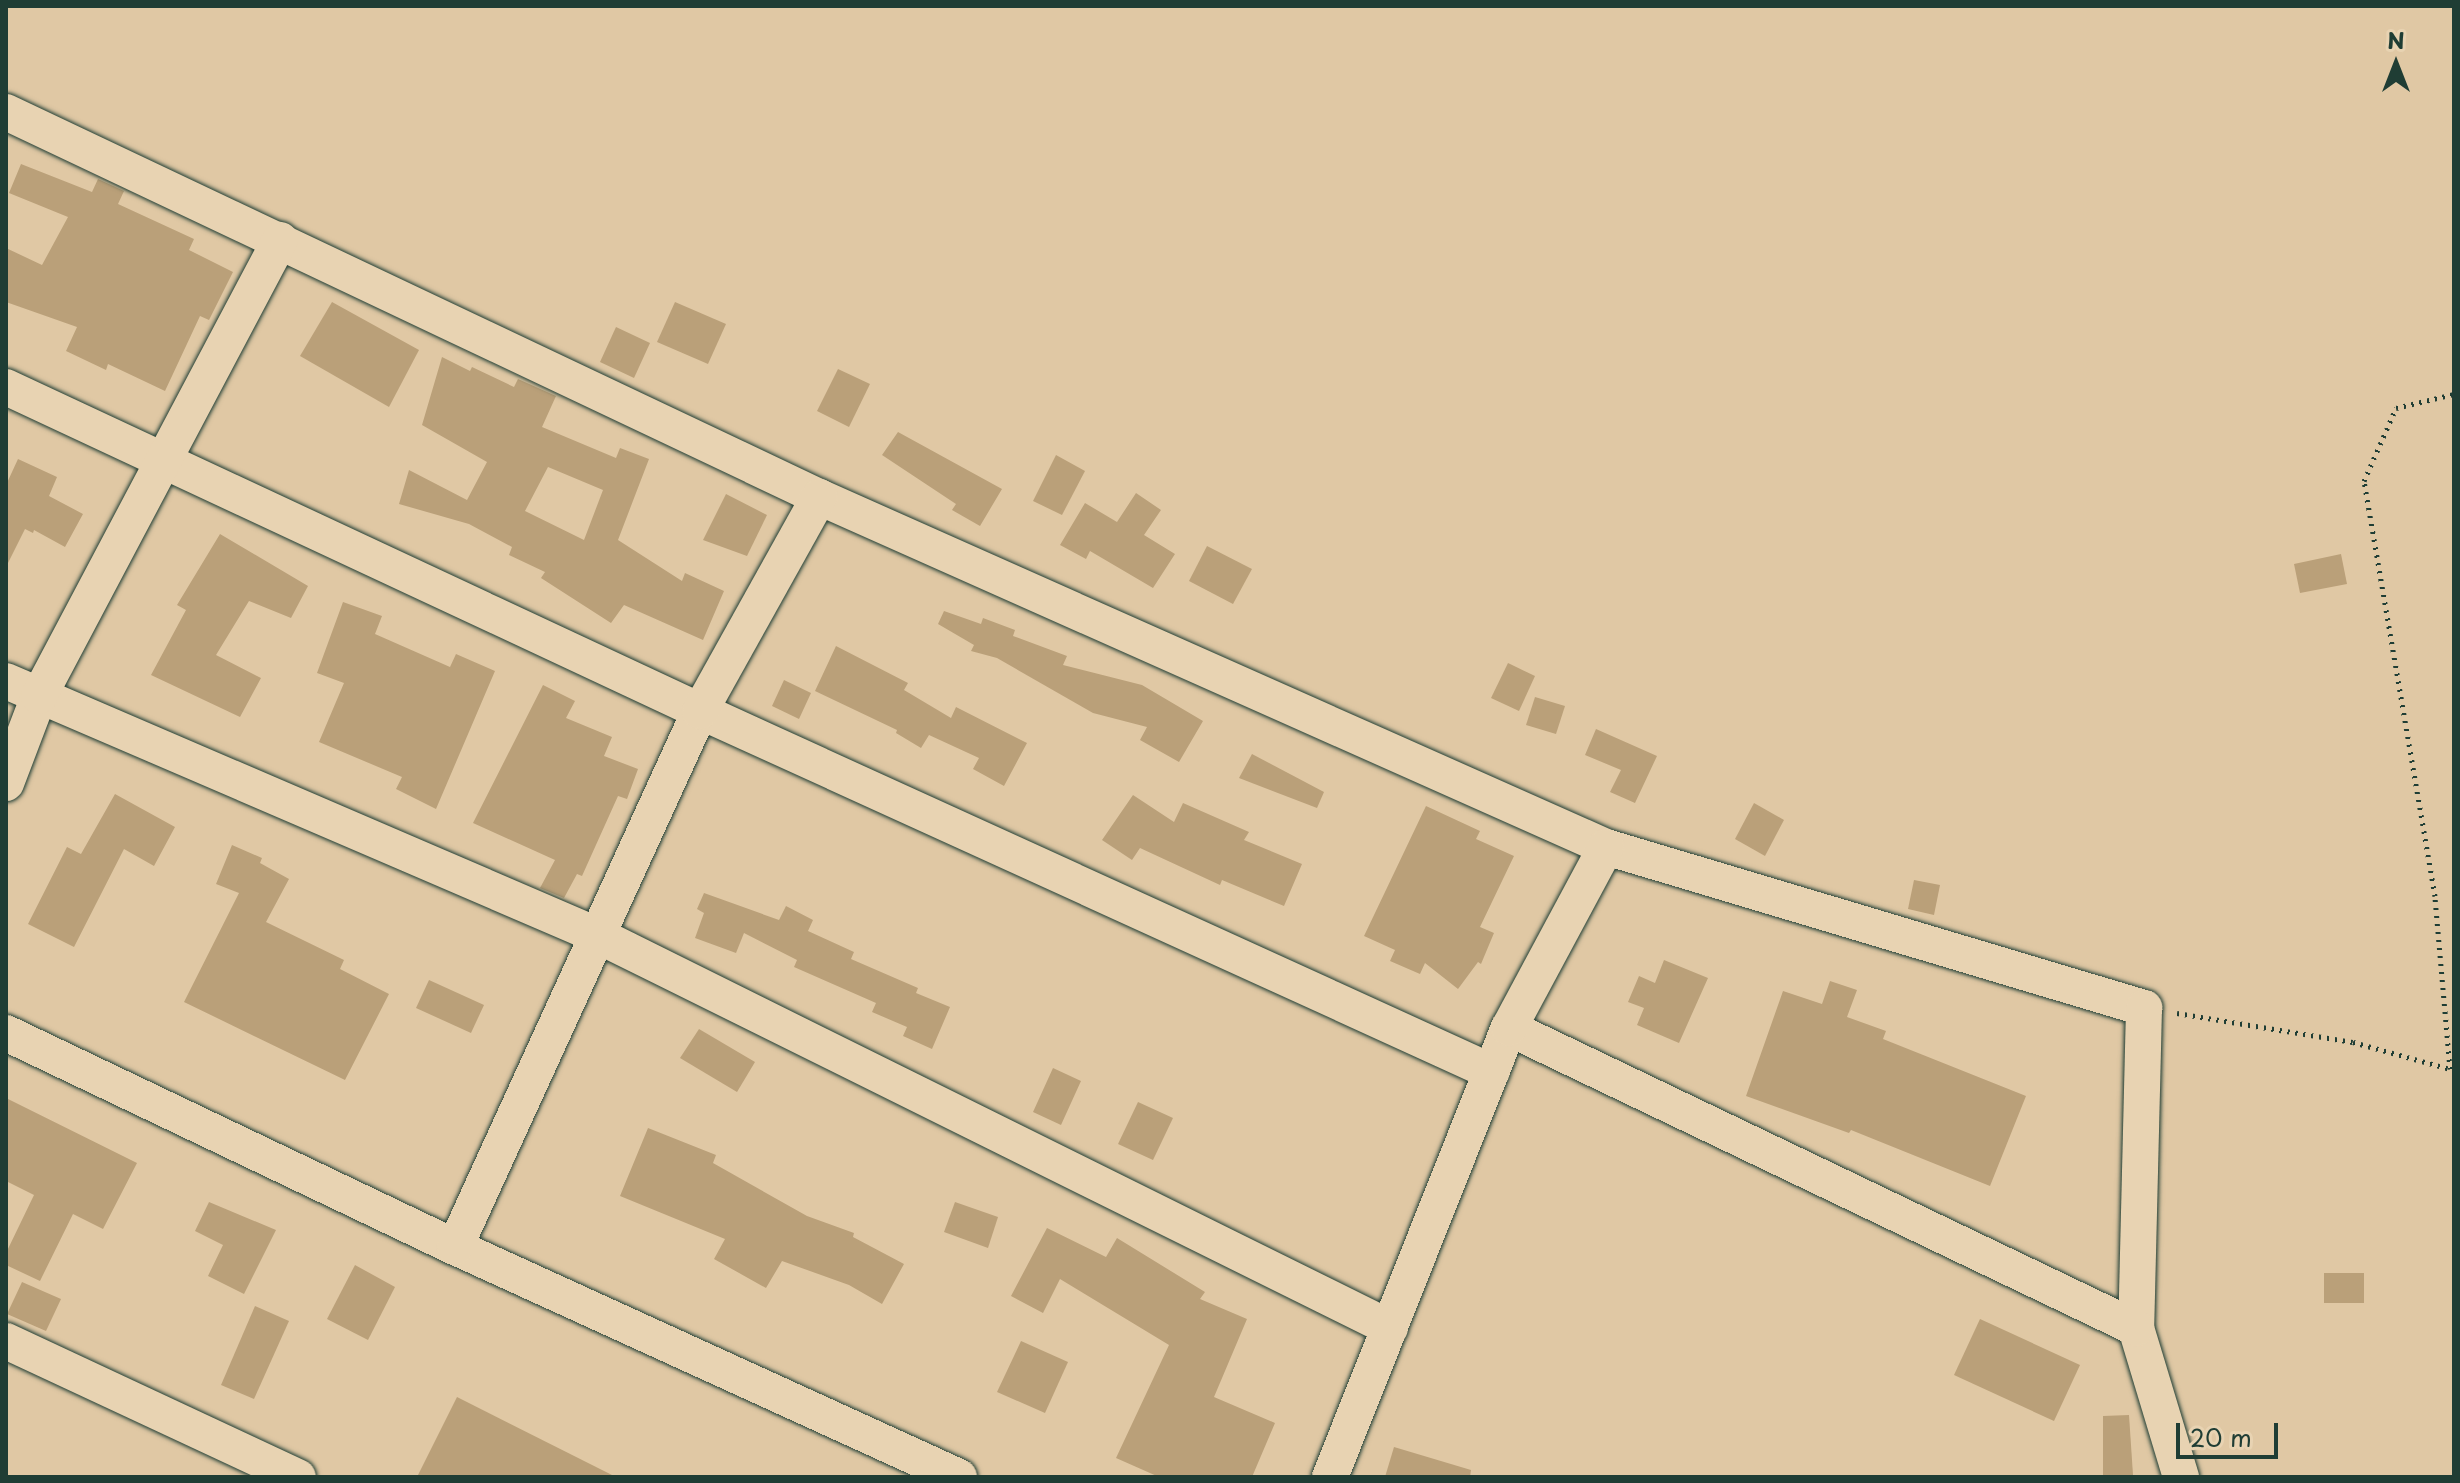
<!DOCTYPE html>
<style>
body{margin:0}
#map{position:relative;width:2460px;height:1483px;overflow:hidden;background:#e0c8a4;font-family:"Playpen Sans",sans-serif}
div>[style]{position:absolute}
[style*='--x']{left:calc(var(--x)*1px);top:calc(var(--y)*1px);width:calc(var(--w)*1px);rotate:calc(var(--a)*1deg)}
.building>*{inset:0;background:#baa079}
.path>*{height:5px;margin-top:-2.5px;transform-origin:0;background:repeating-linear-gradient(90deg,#1f3d34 0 2px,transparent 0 8px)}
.roads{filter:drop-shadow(0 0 2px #1f3d34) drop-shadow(0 0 2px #1f3d34)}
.minor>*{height:36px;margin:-18px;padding:0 18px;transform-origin:18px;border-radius:18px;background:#e8d3b2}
span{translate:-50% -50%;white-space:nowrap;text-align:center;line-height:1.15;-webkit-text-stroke:6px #e8d3b2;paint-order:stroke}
.frame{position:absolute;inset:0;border:8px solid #1f3d34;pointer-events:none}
.north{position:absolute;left:2356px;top:24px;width:80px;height:80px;-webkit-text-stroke:6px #e8d3b2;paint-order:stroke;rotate:0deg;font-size:22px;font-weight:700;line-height:32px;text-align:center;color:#1f3d34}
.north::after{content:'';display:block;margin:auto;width:28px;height:36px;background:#1f3d34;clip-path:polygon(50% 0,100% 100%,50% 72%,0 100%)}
.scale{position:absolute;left:2176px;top:1423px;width:102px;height:36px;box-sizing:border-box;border:4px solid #1f3d34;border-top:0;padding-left:10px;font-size:24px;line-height:28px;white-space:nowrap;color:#1f3d34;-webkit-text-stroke:6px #e8d3b2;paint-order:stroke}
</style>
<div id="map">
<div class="building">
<div style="clip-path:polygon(21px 164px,92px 192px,98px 179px,124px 191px,118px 204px,194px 239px,189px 250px,233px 272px,209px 320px,200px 316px,165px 391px,108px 364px,106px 370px,66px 351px,77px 327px,6px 302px,6px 248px,42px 265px,68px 217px,9px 193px)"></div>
<div style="clip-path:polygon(332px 302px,419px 350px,389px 407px,300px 356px)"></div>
<div style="clip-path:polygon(675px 302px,726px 324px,708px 364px,657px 342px)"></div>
<div style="clip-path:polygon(616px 327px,650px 343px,634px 378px,600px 362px)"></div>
<div style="clip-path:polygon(evenodd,442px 357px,470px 371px,472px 367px,514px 387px,518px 379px,556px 396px,542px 427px,616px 458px,620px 448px,649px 459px,618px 540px,682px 581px,685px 573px,724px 591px,703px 640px,624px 605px,611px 623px,541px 578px,545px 572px,509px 555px,512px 547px,469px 524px,399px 504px,409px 470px,467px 500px,487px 462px,422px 425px,442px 357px,548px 467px,603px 490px,584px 540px,525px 511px,548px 467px)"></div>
<div style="clip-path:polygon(838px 369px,870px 384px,849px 427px,817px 411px)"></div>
<div style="clip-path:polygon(898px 432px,1002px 489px,980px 526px,952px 510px,956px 504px,882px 455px)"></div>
<div style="clip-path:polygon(1056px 455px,1085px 471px,1062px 515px,1033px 501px)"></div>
<div style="clip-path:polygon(18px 459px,57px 477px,49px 496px,83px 514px,65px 547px,34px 530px,33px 533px,25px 529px,6px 567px,6px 485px)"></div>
<div style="clip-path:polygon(1136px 493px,1161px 510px,1144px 535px,1175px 554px,1153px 588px,1090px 551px,1086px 559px,1060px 545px,1085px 503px,1117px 522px)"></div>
<div style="clip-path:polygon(726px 494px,767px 515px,747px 556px,703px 540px)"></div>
<div style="clip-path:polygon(220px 534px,308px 586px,291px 618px,249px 601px,216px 655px,261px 678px,240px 717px,151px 675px,186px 610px,177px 605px)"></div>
<div style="clip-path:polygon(1207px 546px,1252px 569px,1233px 604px,1189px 581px)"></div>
<div style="clip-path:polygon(2341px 554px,2347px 584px,2300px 593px,2294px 564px)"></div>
<div style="clip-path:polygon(343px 602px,382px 616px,375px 634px,450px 667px,456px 654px,495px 671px,436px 809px,396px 789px,402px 777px,319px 742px,344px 683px,317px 673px)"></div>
<div style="clip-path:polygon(944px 611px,981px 624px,983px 618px,1015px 630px,1013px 636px,1067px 656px,1063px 665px,1142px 685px,1203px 721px,1179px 762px,1140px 740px,1147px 727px,1093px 713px,997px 658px,971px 651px,974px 645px,938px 624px)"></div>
<div style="clip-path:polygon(836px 646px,908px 683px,904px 690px,951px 718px,956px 707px,1027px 743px,1004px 786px,973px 769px,979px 758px,929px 735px,921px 748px,896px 733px,897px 730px,815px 691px)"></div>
<div style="clip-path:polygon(1508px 663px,1535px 676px,1519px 711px,1491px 698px)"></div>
<div style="clip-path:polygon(784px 680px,811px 693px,799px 719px,772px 706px)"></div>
<div style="clip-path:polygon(543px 685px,575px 701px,566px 718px,612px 737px,604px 756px,638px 769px,627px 799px,618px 796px,582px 876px,577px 874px,564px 898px,540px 888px,555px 860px,473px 823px)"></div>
<div style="clip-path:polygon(1535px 697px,1565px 706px,1556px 734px,1526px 725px)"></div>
<div style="clip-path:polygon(1596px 729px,1657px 756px,1635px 803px,1610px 792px,1621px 770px,1585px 755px)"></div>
<div style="clip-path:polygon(1252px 754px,1324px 792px,1317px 808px,1239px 778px)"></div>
<div style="clip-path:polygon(115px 794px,175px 827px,154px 866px,124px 849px,74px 947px,28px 924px,67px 847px,81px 854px)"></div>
<div style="clip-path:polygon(1133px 795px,1174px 822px,1183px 803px,1249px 832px,1244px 840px,1302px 864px,1284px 906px,1222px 880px,1220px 885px,1140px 848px,1132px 860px,1102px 840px)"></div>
<div style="clip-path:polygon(1754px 803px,1784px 820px,1765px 856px,1735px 839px)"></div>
<div style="clip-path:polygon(1426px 806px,1480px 831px,1476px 839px,1514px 856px,1480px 927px,1494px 933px,1481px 964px,1478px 962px,1458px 989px,1425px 963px,1420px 974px,1390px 961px,1395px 950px,1364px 936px)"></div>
<div style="clip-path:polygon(232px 845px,262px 858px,260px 863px,289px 879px,266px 922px,344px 960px,340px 969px,389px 994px,345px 1080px,184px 1002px,239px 893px,216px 884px)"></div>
<div style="clip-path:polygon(1914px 880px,1940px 885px,1934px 915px,1908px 909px)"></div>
<div style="clip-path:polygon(704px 893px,779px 920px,786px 906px,813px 920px,808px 931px,854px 952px,851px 959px,918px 988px,916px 993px,950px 1007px,932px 1049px,903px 1036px,907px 1027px,872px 1012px,876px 1003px,794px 967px,797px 960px,744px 933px,736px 953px,695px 938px,704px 913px,697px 909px)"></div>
<div style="clip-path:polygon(1664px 960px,1708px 978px,1679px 1043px,1637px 1025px,1644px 1008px,1628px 1002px,1639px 976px,1655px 983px)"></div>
<div style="clip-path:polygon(429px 980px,484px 1005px,471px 1033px,416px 1008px)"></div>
<div style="clip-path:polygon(1830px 981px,1857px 990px,1847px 1017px,1886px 1031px,1883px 1039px,2026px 1096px,1990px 1186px,1851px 1130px,1849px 1133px,1746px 1096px,1783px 991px,1822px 1004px)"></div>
<div style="clip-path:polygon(699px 1029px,755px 1062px,737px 1092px,680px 1058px)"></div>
<div style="clip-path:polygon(1053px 1068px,1081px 1081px,1061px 1125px,1033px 1112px)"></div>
<div style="clip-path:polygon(6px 1098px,137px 1163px,103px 1229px,73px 1214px,40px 1281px,6px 1265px,6px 1253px,34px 1195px,6px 1181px)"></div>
<div style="clip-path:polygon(1138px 1102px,1173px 1118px,1153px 1160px,1118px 1144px)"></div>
<div style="clip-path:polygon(648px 1128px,716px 1155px,713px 1163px,807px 1216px,854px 1233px,853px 1237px,904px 1264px,882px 1304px,849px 1285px,782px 1261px,766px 1288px,714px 1259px,725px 1239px,620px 1196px)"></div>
<div style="clip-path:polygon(209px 1202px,276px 1230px,244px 1294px,208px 1276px,223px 1245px,195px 1231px)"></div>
<div style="clip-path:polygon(955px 1202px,998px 1217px,988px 1248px,944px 1232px)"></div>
<div style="clip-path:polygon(1047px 1228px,1106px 1257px,1117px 1238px,1205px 1292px,1200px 1299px,1247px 1319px,1214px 1397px,1275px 1423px,1252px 1477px,1159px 1477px,1116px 1458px,1169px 1345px,1060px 1279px,1043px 1313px,1011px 1296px)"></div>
<div style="clip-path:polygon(355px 1265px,395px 1287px,368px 1340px,327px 1319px)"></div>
<div style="clip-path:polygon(2324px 1273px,2364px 1273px,2364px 1303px,2324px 1303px)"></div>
<div style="clip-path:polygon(22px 1282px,61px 1299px,46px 1331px,7px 1314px)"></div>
<div style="clip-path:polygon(255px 1306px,289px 1321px,254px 1399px,221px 1385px)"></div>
<div style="clip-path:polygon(1980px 1319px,2080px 1365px,2054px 1421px,1954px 1375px)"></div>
<div style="clip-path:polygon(1021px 1341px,1068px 1362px,1045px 1413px,997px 1392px)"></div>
<div style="clip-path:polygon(457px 1397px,616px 1477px,417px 1477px)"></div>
<div style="clip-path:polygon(2129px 1415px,2133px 1475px,2103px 1475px,2103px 1416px)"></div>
<div style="clip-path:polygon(1394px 1447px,1471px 1470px,1470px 1477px,1385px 1477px)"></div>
</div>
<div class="path">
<div style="--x:2177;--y:1013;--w:178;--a:9.4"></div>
<div style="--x:2353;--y:1042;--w:105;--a:15.5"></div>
<div style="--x:2450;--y:1069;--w:174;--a:-95"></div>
<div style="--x:2435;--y:896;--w:421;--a:-99.7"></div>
<div style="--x:2364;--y:481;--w:80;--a:-66.3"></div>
<div style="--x:2396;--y:408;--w:60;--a:-13.6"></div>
</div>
<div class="roads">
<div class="minor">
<div style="--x:6;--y:112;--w:900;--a:25.34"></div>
<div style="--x:819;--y:497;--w:861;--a:23.98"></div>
<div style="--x:1606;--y:847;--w:562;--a:16.66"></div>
<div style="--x:2144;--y:1008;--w:320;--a:91.4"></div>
<div style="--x:2136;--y:1328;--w:156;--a:73.2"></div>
<div style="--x:6;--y:387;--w:766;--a:25.03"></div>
<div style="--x:700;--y:711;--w:870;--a:24.5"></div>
<div style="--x:6;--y:681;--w:643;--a:23.26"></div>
<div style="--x:597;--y:935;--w:885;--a:26.36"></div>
<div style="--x:6;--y:783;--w:93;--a:-69.2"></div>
<div style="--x:39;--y:696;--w:516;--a:-62.14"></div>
<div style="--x:1509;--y:1028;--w:695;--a:25.57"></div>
<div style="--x:6;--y:1033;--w:497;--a:25.5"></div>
<div style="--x:455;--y:1247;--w:554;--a:24.53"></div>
<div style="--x:455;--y:1247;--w:589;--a:-65.44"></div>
<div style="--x:700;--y:711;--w:245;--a:-60.9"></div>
<div style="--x:6;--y:1341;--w:322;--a:25"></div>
<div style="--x:1330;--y:1477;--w:483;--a:-68.3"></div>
<div style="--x:1509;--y:1028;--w:205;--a:-61.8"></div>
</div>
</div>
<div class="frame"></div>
<div class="north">N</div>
<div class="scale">20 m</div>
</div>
